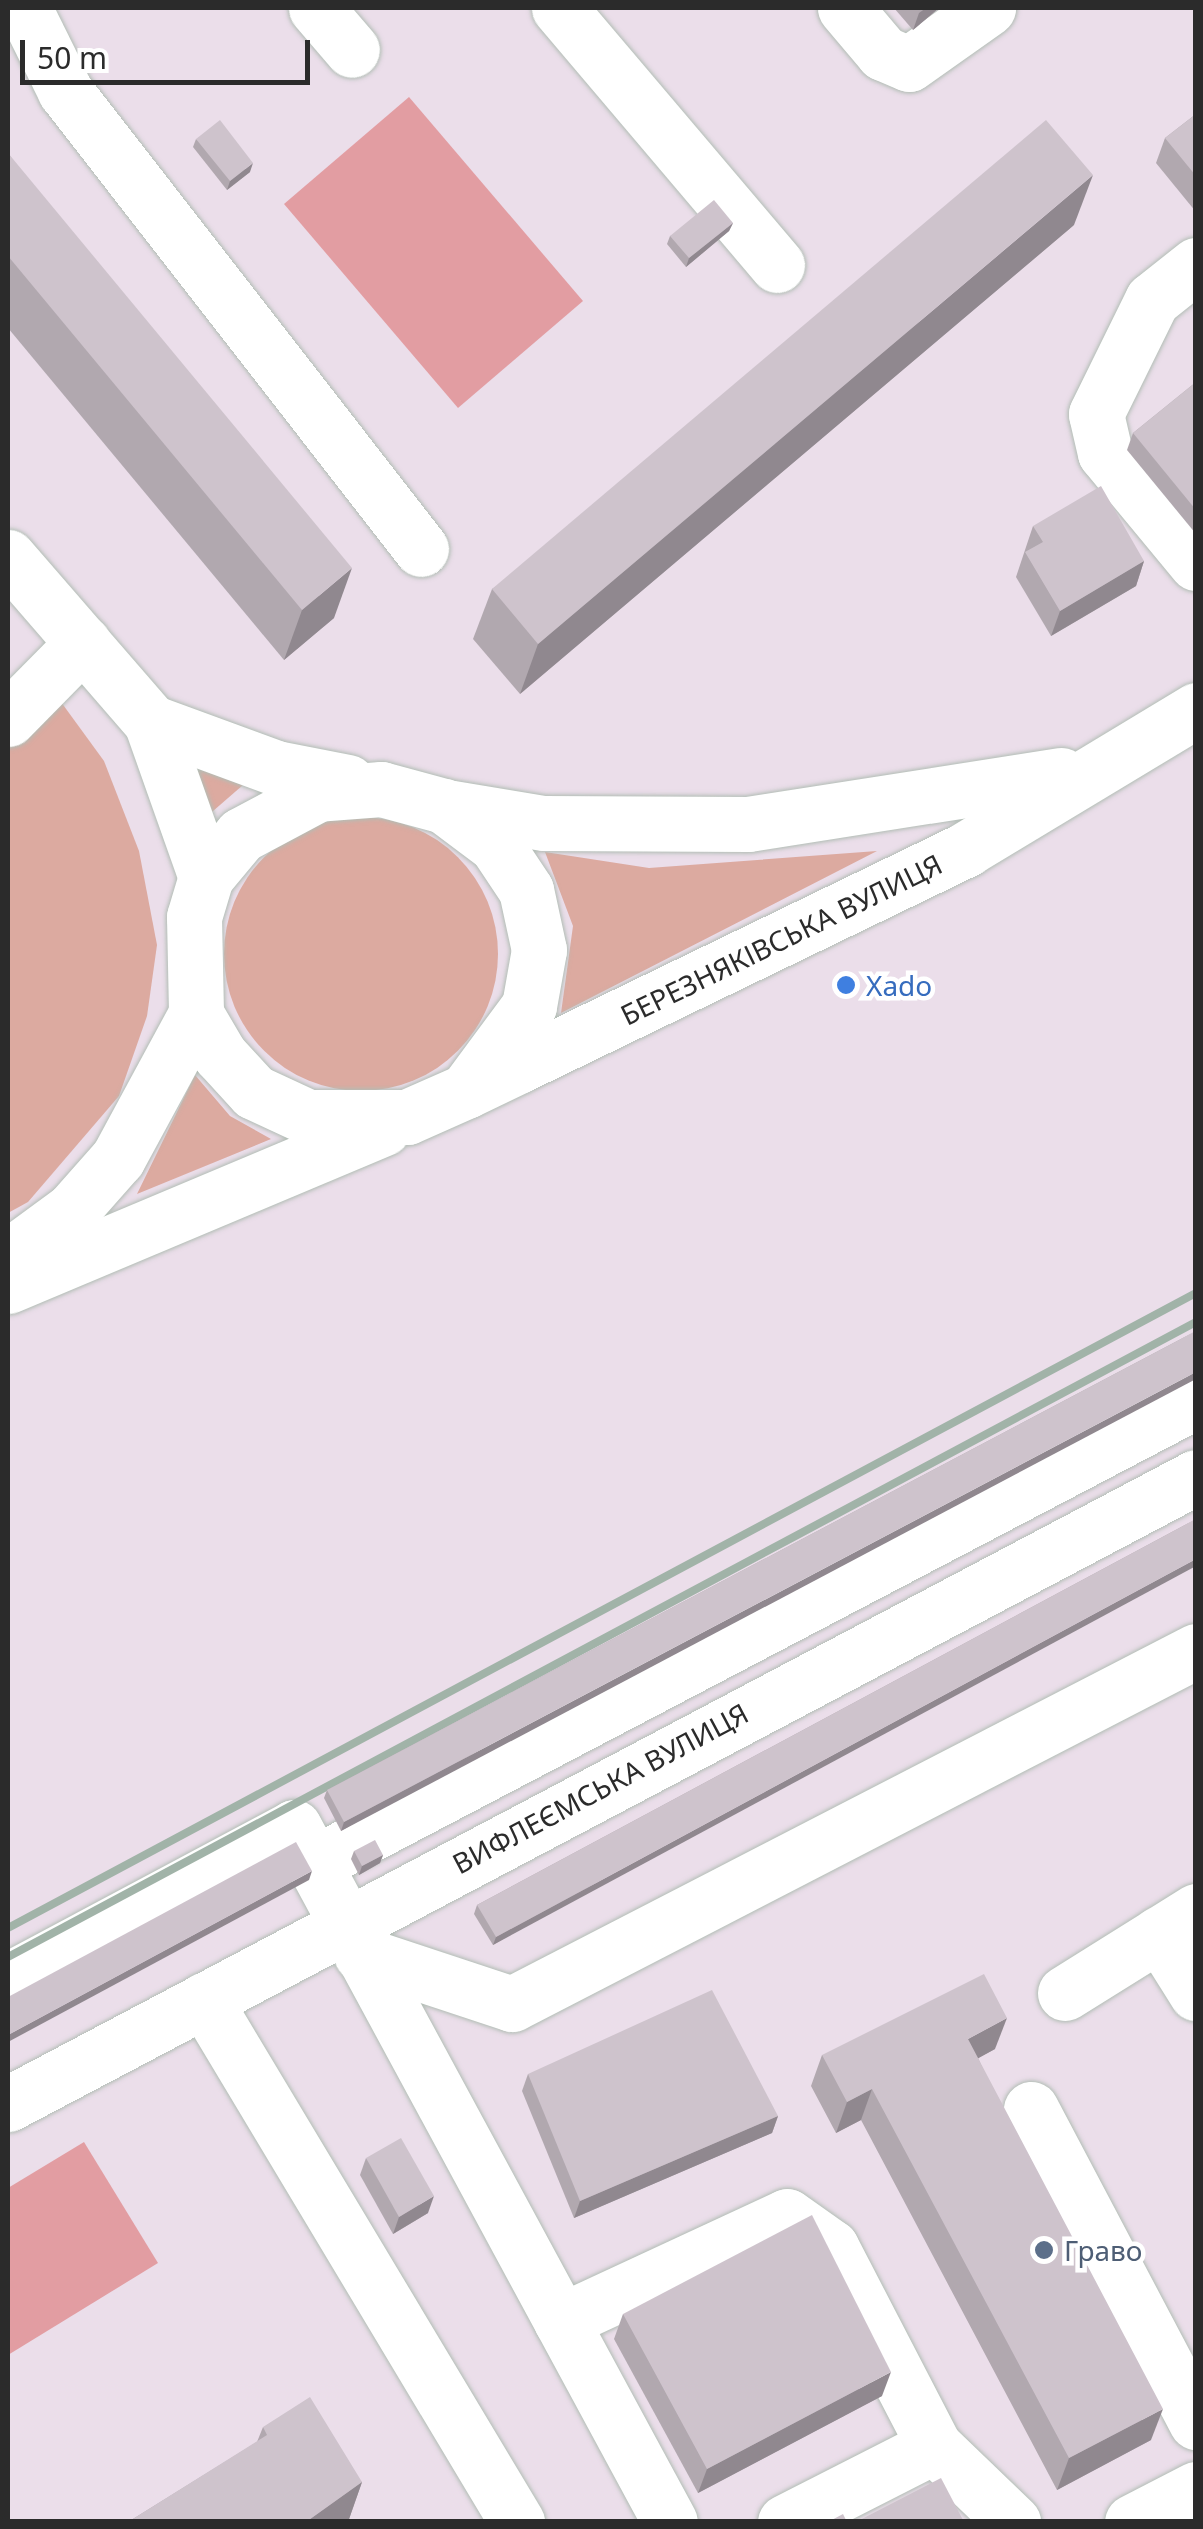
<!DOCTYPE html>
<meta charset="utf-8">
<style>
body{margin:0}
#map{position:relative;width:1203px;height:2529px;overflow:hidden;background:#ebdeea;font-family:"Noto Sans",sans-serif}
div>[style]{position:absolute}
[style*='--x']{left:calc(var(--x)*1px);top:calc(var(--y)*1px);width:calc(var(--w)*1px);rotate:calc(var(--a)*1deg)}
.green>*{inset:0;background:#dcaaa0}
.round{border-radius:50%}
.pitch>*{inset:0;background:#e29da2}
.roads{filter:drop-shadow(0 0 2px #b2bdb5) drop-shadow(0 0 2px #b2bdb5)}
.minor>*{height:55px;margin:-27.5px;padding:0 27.5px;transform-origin:27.5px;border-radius:27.5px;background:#fff}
.rail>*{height:8px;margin:-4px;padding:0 4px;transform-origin:4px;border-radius:4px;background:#a1b3a8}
.wall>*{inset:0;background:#b1a8af}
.shaded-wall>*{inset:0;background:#90888f}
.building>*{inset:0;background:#cec3cc}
.dots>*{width:28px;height:28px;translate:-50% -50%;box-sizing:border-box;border:5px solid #fff;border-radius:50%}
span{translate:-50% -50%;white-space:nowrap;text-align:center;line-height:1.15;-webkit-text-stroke:9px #fff;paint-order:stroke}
.street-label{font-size:28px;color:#2b2b2b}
.shop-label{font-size:28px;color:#366cbe}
.left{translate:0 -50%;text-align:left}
.service-label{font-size:28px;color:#4e5e75}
.frame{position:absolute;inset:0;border:10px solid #2b2b2b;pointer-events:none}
.scale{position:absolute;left:20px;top:40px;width:290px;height:45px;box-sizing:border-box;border:5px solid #2b2b2b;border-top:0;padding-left:12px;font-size:30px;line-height:35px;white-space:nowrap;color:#2b2b2b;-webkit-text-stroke:8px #fff;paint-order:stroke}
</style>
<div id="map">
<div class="green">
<div style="clip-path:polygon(53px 691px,104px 761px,139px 851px,157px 945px,147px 1016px,119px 1096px,28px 1202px,8px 1213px,8px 734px)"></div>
<div style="clip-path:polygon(163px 735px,258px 772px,205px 818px)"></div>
<div class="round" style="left:224px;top:817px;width:274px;height:274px"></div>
<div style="clip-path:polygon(877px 851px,561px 1013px,573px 926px,545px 852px,649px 868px)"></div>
<div style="clip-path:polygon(195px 1075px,230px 1116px,271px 1139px,137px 1194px)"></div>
</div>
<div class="pitch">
<div style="clip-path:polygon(409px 97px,583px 301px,458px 408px,284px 204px)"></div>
<div style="clip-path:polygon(84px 2142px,158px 2263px,8px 2355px,8px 2188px)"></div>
</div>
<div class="roads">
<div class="minor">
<div style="--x:24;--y:8;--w:93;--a:63.7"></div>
<div style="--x:65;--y:91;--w:580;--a:52.14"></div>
<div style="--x:316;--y:8;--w:55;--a:49.4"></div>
<div style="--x:559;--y:8;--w:337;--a:49.7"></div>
<div style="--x:845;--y:8;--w:59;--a:49.8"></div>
<div style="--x:883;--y:53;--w:28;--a:23"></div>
<div style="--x:909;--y:64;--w:97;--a:-35.3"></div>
<div style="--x:1196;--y:265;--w:56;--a:141.5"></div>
<div style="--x:1152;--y:300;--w:127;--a:116.2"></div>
<div style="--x:1096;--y:414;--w:40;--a:77"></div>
<div style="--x:1105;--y:453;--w:143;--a:50.4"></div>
<div style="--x:8;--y:557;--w:218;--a:49.1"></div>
<div style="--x:151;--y:722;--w:164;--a:70.5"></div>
<div style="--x:8;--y:719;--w:107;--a:-45.4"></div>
<div style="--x:151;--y:722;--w:133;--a:20.2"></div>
<div style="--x:276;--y:768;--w:73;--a:11"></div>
<div style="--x:452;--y:808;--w:93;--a:9.3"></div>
<div style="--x:544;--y:823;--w:204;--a:0.3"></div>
<div style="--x:748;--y:824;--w:317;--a:-8.9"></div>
<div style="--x:466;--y:1091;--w:106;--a:-53.5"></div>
<div style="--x:529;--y:1006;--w:57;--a:-79.9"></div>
<div style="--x:539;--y:950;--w:61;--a:-102.2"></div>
<div style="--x:526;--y:890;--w:54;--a:-123.7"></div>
<div style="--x:496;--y:845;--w:65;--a:-143.1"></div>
<div style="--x:444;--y:806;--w:65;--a:-164.9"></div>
<div style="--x:381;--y:789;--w:63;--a:175.5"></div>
<div style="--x:318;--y:794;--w:87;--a:152"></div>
<div style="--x:241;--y:835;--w:55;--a:129.8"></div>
<div style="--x:206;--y:877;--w:42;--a:106.7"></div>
<div style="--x:194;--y:917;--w:97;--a:88.8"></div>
<div style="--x:196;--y:1014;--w:48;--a:59.7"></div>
<div style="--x:220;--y:1055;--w:50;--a:47.4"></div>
<div style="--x:254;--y:1092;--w:60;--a:24.8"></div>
<div style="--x:308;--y:1117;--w:99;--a:0"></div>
<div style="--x:407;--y:1117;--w:64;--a:-23.8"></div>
<div style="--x:466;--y:1091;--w:60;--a:-25.7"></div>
<div style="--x:520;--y:1065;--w:496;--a:-25.8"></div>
<div style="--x:966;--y:849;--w:269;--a:-31.1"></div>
<div style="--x:8;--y:1257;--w:79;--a:-36.3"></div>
<div style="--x:72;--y:1210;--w:69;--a:-48.5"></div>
<div style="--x:118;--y:1158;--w:164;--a:-61.6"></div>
<div style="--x:8;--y:1286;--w:407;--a:-22.8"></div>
<div style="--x:313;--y:1864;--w:997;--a:-27.67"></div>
<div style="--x:1159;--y:1934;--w:70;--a:57.9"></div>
<div style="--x:361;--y:1954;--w:159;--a:18.3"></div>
<div style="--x:512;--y:2004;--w:770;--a:-27.3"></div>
<div style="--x:8;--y:1980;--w:324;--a:-28.1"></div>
<div style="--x:294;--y:1827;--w:790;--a:61.59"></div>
<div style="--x:1065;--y:1993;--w:155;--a:-32"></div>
<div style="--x:204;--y:2000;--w:609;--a:59.05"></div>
<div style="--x:8;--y:2104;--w:1343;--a:-27.82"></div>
<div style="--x:1031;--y:2109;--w:354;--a:62.2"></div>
<div style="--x:561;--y:2321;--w:249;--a:-24.9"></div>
<div style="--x:787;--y:2216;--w:54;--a:35.2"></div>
<div style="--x:831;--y:2247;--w:224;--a:62.6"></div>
<div style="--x:785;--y:2522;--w:167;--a:-27"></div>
<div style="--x:934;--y:2446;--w:110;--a:43.9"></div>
<div style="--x:1132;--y:2522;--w:72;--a:-27.3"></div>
</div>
</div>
<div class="rail">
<div style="--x:8;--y:1928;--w:1347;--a:-28.13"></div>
<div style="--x:8;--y:1957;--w:1347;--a:-28.13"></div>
</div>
<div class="wall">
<div style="clip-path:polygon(894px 8px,939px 8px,913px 30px)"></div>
<div style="clip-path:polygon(1196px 114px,1196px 212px,1156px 163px,1165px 138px)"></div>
<div style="clip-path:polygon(196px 139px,250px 172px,227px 190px,193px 147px)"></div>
<div style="clip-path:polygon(8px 153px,334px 618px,284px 660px,8px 328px)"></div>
<div style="clip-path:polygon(733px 223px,729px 231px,686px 267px,667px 244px,670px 236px)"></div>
<div style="clip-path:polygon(1074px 225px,520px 694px,473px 639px,492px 589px)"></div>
<div style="clip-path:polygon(1196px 382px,1196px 534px,1127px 450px,1133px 433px)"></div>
<div style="clip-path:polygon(1033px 526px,1144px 561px,1136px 586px,1051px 636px,1016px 577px)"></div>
<div style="clip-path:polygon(1196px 1331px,341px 1831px,324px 1798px,327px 1790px)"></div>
<div style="clip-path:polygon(1196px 1519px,493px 1945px,474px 1914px,477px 1905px)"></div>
<div style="clip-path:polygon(354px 1851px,383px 1855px,380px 1863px,359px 1875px,351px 1859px)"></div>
<div style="clip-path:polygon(995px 2049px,978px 2058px,1151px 2440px,1057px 2490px,861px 2120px,836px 2133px,811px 2086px,822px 2055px)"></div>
<div style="clip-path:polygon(528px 2074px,778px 2116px,772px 2133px,574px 2218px,522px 2091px)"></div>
<div style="clip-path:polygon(366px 2158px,428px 2213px,393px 2234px,360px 2175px)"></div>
<div style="clip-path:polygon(623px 2314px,882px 2396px,698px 2493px,614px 2339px)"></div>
<div style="clip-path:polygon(263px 2427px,362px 2482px,348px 2522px,128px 2522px,257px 2442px)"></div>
</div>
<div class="shaded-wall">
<div style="clip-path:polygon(926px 8px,939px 8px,913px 30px,919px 13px)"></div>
<div style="clip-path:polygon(253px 163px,250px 172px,227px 190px,230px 181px)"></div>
<div style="clip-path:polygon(1093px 175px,1074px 225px,520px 694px,538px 644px)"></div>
<div style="clip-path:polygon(733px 223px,729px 231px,686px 267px,689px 258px)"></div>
<div style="clip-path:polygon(1144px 561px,1136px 586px,1051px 636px,1060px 611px)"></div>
<div style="clip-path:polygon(352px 568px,334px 618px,284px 660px,302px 610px)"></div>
<div style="clip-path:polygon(1196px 1372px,1196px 1379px,341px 1831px,344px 1822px)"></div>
<div style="clip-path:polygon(1196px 1559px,1196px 1566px,493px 1945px,496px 1937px)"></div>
<div style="clip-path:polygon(383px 1855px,380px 1863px,359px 1875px,362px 1866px)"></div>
<div style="clip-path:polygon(312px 1871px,309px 1880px,8px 2042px,8px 2035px)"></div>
<div style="clip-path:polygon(1007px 2018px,995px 2049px,957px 2070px,968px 2039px)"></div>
<div style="clip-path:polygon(872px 2089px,861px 2120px,836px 2133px,847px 2102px)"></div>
<div style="clip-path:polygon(778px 2116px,772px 2133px,574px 2218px,580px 2201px)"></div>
<div style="clip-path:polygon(434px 2196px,428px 2213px,393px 2234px,399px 2217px)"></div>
<div style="clip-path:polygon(891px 2372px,882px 2396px,698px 2493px,707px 2469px)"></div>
<div style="clip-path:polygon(1163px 2409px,1151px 2440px,1057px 2490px,1069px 2458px)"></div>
<div style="clip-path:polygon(362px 2482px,348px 2522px,306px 2522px)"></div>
</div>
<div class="building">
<div style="clip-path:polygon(1196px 114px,1196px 176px,1165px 138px)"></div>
<div style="clip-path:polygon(220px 120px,253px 163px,230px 181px,196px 139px)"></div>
<div style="clip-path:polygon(1046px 120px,1093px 175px,538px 644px,492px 589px)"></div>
<div style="clip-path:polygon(8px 153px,352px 568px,302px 610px,8px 256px)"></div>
<div style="clip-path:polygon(714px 200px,733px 223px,689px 258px,670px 236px)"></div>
<div style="clip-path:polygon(1196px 382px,1196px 510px,1133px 433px)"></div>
<div style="clip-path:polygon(1101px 486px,1144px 561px,1060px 611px,1025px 552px,1043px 542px,1033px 526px)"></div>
<div style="clip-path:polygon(1196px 1331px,1196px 1372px,344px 1822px,327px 1790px)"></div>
<div style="clip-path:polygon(1196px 1519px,1196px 1559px,496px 1937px,477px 1905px)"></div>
<div style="clip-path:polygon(375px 1840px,383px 1855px,362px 1866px,354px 1851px)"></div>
<div style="clip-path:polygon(296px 1842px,312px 1871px,8px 2035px,8px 1997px)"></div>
<div style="clip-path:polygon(984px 1974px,1007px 2018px,968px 2039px,1163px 2409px,1069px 2458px,872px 2089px,847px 2102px,822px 2055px)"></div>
<div style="clip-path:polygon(712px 1990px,778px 2116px,580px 2201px,528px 2074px)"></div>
<div style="clip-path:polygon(401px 2138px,434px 2196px,399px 2217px,366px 2158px)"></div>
<div style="clip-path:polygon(812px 2215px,891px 2372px,707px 2469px,623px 2314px)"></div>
<div style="clip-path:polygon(310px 2397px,362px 2482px,306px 2522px,128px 2522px,267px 2435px,263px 2427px)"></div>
<div style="clip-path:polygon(941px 2478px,964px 2522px,856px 2522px)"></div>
<div style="clip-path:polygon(843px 2514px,847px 2522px,828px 2522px)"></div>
</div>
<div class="dots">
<div style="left:846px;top:985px;background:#3f7fe0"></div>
<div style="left:1044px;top:2250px;background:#5c6f8a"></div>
</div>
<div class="street-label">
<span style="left:781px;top:939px;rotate:-26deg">БЕРЕЗНЯКІВСЬКА ВУЛИЦЯ</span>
<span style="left:600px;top:1788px;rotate:-28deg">ВИФЛЕЄМСЬКА ВУЛИЦЯ</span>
</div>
<div class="shop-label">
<span class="left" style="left:866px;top:985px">Xado</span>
</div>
<div class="service-label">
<span class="left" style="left:1064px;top:2250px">Граво</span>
</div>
<div class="frame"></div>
<div class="scale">50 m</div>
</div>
